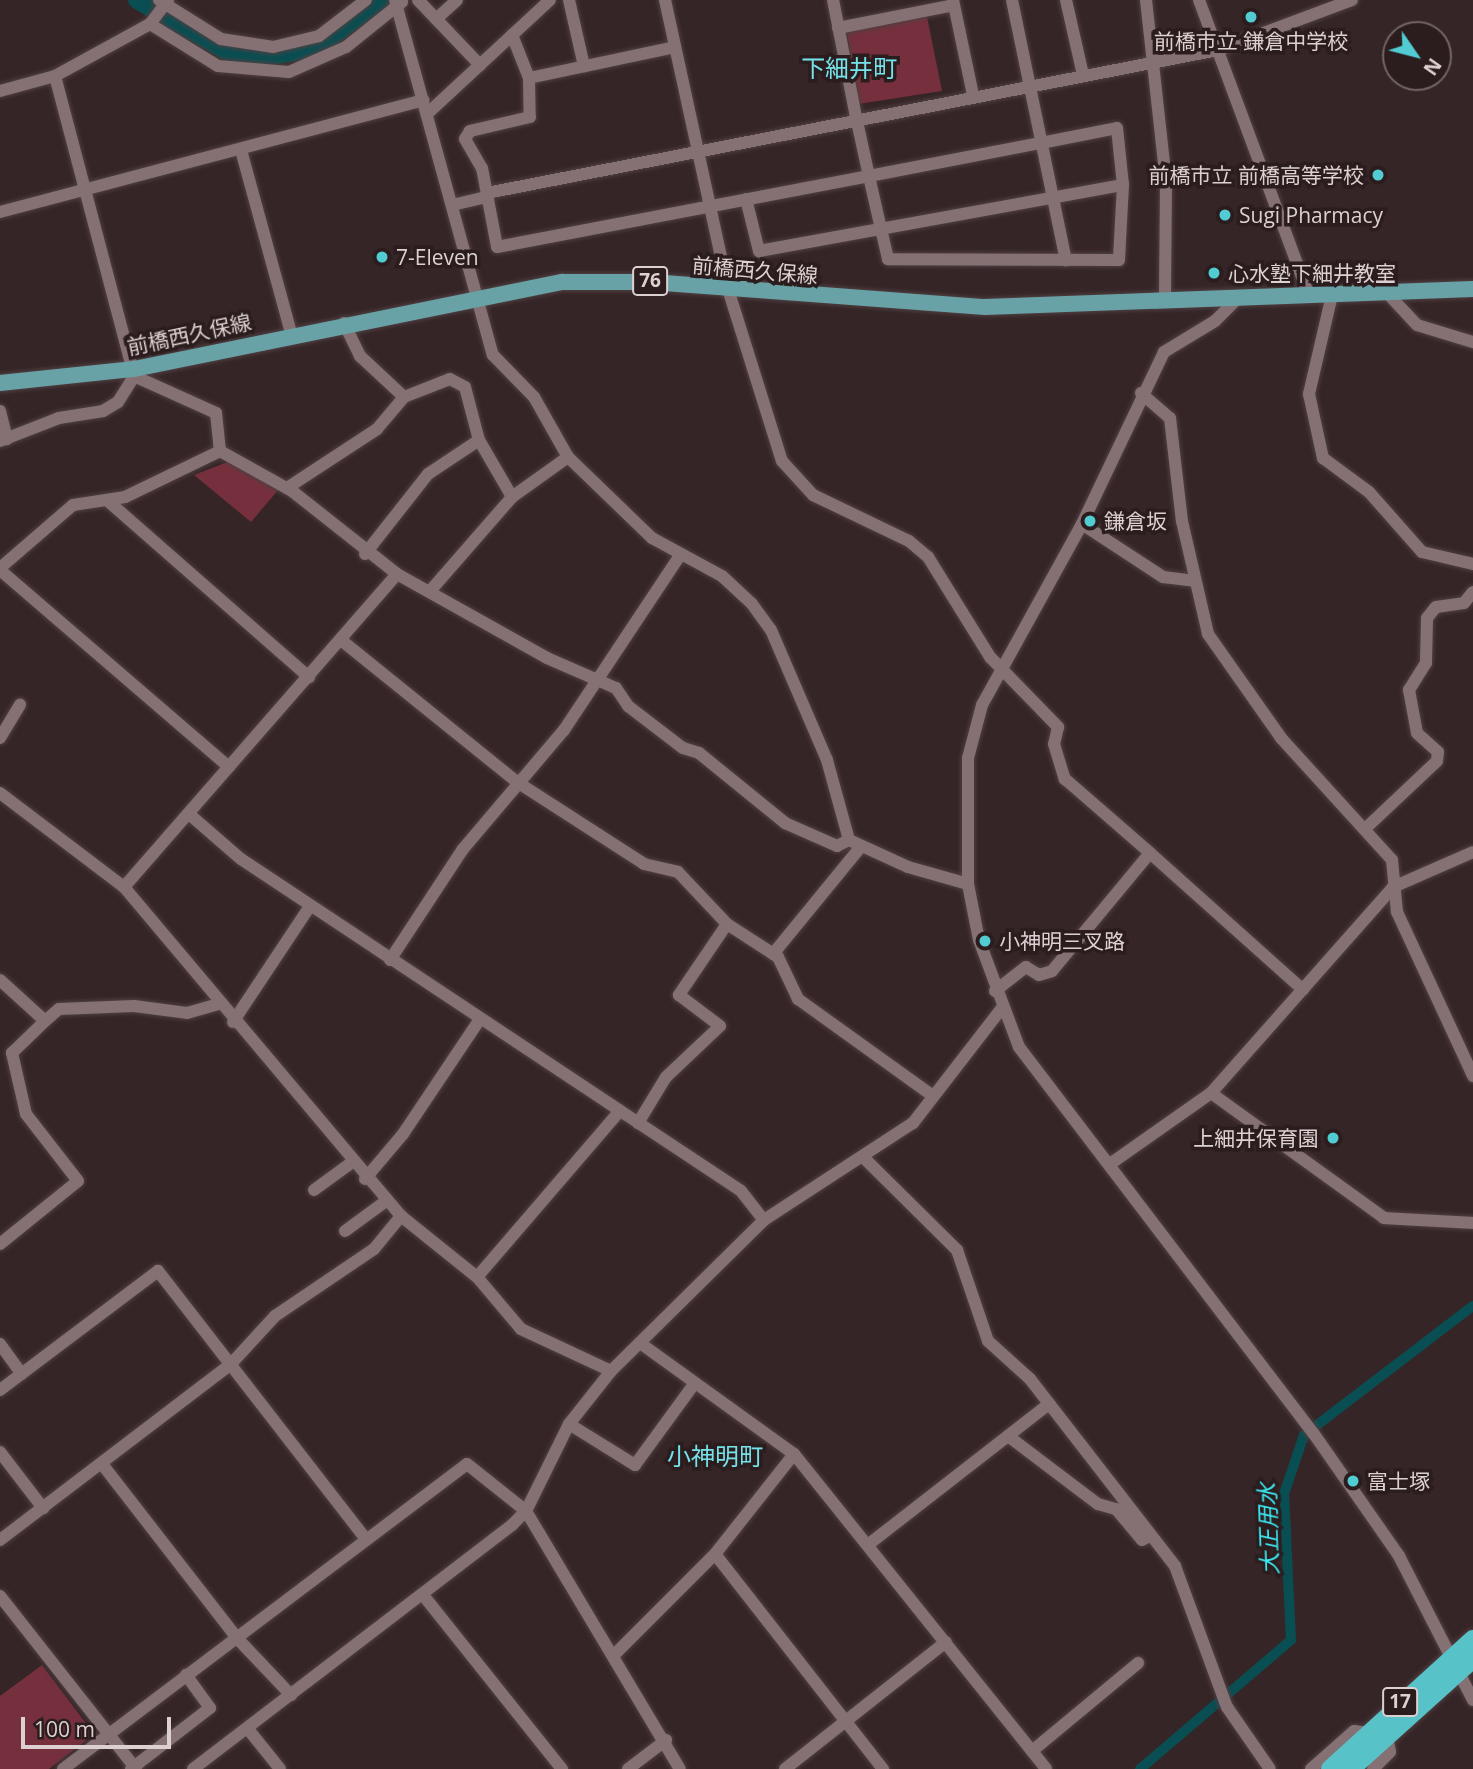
<!DOCTYPE html>
<meta charset="utf-8">
<style>
body{margin:0}
#map{position:relative;width:1473px;height:1769px;overflow:hidden;background:#362527;font-family:"Open Sans","Noto Sans JP",sans-serif}
div>[style]{position:absolute}
[style*='--x']{left:calc(var(--x)*1px);top:calc(var(--y)*1px);width:calc(var(--w)*1px);rotate:calc(var(--a)*1deg)}
.green>*{inset:0;background:#76303d}
.canal>*{height:10px;margin:-5px;padding:0 5px;transform-origin:5px;border-radius:5px;background:#094e52}
.river>*{height:18px;margin:-9px;padding:0 9px;transform-origin:9px;border-radius:9px;background:#094e52}
.roads{filter:drop-shadow(0 0 2px #4f4042) drop-shadow(0 0 2px #4f4042)}
.minor>*{height:12px;margin:-6px;padding:0 6px;transform-origin:6px;border-radius:6px;background:#857173}
.major>*{height:16px;margin:-8px;padding:0 8px;transform-origin:8px;border-radius:8px;background:#69a2a6}
.highway>*{height:18px;margin:-9px;padding:0 9px;transform-origin:9px;border-radius:9px;background:#57c2c8}
.dots>*{width:19px;height:19px;translate:-50% -50%;box-sizing:border-box;border:4px solid #2b1c1e;border-radius:50%}
span{translate:-50% -50%;white-space:nowrap;text-align:center;line-height:1.15;-webkit-text-stroke:7px #2b1c1e;paint-order:stroke}
.shield-label span{padding:2px 5px;background:#2b1c1e;border:2px solid;border-radius:5px;-webkit-text-stroke-width:0}
.shield-label{font-size:19px;color:#dcd0d1;font-weight:700}
.poi-label{font-size:21px;color:#dcd0d1}
.right{translate:-100% -50%;text-align:right}
.left{translate:0 -50%;text-align:left}
.street-label{font-size:21px;color:#dcd0d1}
.water-label{font-size:23px;color:#3ae8f2;font-style:italic}
.quarter-label{font-size:24px;color:#75e1e8}
.north{position:absolute;left:1382px;top:21px;width:70px;height:70px;box-sizing:border-box;background:#2b1c1e;border:2px solid #726466;border-radius:50%;rotate:125deg;font-size:19px;font-weight:700;line-height:28px;text-align:center;color:#dcd0d1}
.north::after{content:'';display:block;margin:auto;width:24px;height:32px;background:#51ccd3;clip-path:polygon(50% 0,100% 100%,50% 72%,0 100%)}
.scale{position:absolute;left:21px;top:1717px;width:150px;height:32px;box-sizing:border-box;border:4px solid #dcd0d1;border-top:0;padding-left:9px;font-size:21px;line-height:24px;white-space:nowrap;color:#dcd0d1;-webkit-text-stroke:5px #2b1c1e;paint-order:stroke}
</style>
<div id="map">
<div class="green">
<div style="clip-path:polygon(927px 17px,942px 91px,858px 104px,847px 32px)"></div>
<div style="clip-path:polygon(230px 461px,279px 489px,251px 522px,194px 475px)"></div>
<div style="clip-path:polygon(42px 1665px,94px 1734px,49px 1769px,0 1769px,0 1696px)"></div>
</div>
<div class="canal">
<div style="--x:1140;--y:1769;--w:199;--a:-40.5"></div>
<div style="--x:1291;--y:1640;--w:146;--a:-92.7"></div>
<div style="--x:1284;--y:1494;--w:62;--a:-71.3"></div>
<div style="--x:1304;--y:1435;--w:213;--a:-37.4"></div>
</div>
<div class="river">
<div style="--x:137;--y:0;--w:103;--a:29.8"></div>
<div style="--x:226;--y:51;--w:32;--a:13"></div>
<div style="--x:257;--y:58;--w:60;--a:-8.7"></div>
<div style="--x:316;--y:49;--w:81;--a:-37"></div>
</div>
<div class="roads">
<div class="minor">
<div style="--x:159;--y:0;--w:73;--a:32.2"></div>
<div style="--x:221;--y:39;--w:53;--a:8.7"></div>
<div style="--x:273;--y:47;--w:47;--a:-13.4"></div>
<div style="--x:319;--y:36;--w:59;--a:-37.5"></div>
<div style="--x:395;--y:0;--w:368;--a:74.6"></div>
<div style="--x:493;--y:355;--w:59;--a:45.7"></div>
<div style="--x:534;--y:397;--w:69;--a:60.5"></div>
<div style="--x:568;--y:457;--w:117;--a:44"></div>
<div style="--x:652;--y:538;--w:80;--a:28.5"></div>
<div style="--x:722;--y:576;--w:41;--a:43"></div>
<div style="--x:752;--y:604;--w:32;--a:54"></div>
<div style="--x:771;--y:630;--w:142;--a:66.7"></div>
<div style="--x:827;--y:760;--w:83;--a:74.6"></div>
<div style="--x:849;--y:840;--w:65;--a:24.6"></div>
<div style="--x:908;--y:867;--w:62;--a:15.8"></div>
<div style="--x:418;--y:0;--w:90;--a:46.4"></div>
<div style="--x:569;--y:0;--w:68;--a:77.2"></div>
<div style="--x:665;--y:0;--w:296;--a:77.7"></div>
<div style="--x:728;--y:289;--w:180;--a:72.6"></div>
<div style="--x:782;--y:461;--w:46;--a:47.6"></div>
<div style="--x:813;--y:495;--w:106;--a:25.6"></div>
<div style="--x:909;--y:541;--w:25;--a:40"></div>
<div style="--x:928;--y:557;--w:118;--a:58.2"></div>
<div style="--x:990;--y:657;--w:98;--a:45.8"></div>
<div style="--x:1058;--y:727;--w:17;--a:103"></div>
<div style="--x:1054;--y:744;--w:37;--a:73"></div>
<div style="--x:1065;--y:779;--w:113;--a:41"></div>
<div style="--x:953;--y:0;--w:97;--a:78.1"></div>
<div style="--x:1012;--y:0;--w:266;--a:78.3"></div>
<div style="--x:1066;--y:0;--w:77;--a:77.2"></div>
<div style="--x:1146;--y:0;--w:183;--a:83.7"></div>
<div style="--x:1166;--y:182;--w:119;--a:90.5"></div>
<div style="--x:1199;--y:0;--w:316;--a:69.6"></div>
<div style="--x:436;--y:19;--w:28;--a:-42"></div>
<div style="--x:150;--y:24;--w:80;--a:31.7"></div>
<div style="--x:218;--y:66;--w:71;--a:4.8"></div>
<div style="--x:289;--y:72;--w:62;--a:-23.7"></div>
<div style="--x:346;--y:47;--w:72;--a:-38.8"></div>
<div style="--x:838;--y:28;--w:118;--a:-11.2"></div>
<div style="--x:512;--y:35;--w:46;--a:68.4"></div>
<div style="--x:529;--y:78;--w:39;--a:89"></div>
<div style="--x:530;--y:117;--w:62;--a:166.9"></div>
<div style="--x:470;--y:131;--w:9;--a:122"></div>
<div style="--x:465;--y:139;--w:34;--a:60"></div>
<div style="--x:482;--y:168;--w:80;--a:79.2"></div>
<div style="--x:497;--y:247;--w:379;--a:-10.8"></div>
<div style="--x:869;--y:176;--w:175;--a:-10.9"></div>
<div style="--x:1041;--y:143;--w:77;--a:-11.2"></div>
<div style="--x:1117;--y:128;--w:57;--a:84"></div>
<div style="--x:1123;--y:185;--w:75;--a:93.1"></div>
<div style="--x:1119;--y:260;--w:231;--a:-179.8"></div>
<div style="--x:888;--y:259;--w:31;--a:-103"></div>
<div style="--x:881;--y:229;--w:54;--a:-102.8"></div>
<div style="--x:869;--y:176;--w:60;--a:-102.4"></div>
<div style="--x:856;--y:117;--w:119;--a:-101.1"></div>
<div style="--x:55;--y:76;--w:310;--a:75.2"></div>
<div style="--x:529;--y:78;--w:149;--a:-12"></div>
<div style="--x:0;--y:91;--w:57;--a:-15.3"></div>
<div style="--x:55;--y:76;--w:108;--a:-28.7"></div>
<div style="--x:150;--y:24;--w:30;--a:-53"></div>
<div style="--x:428;--y:113;--w:166;--a:-42.8"></div>
<div style="--x:241;--y:150;--w:190;--a:74.7"></div>
<div style="--x:487;--y:193;--w:745;--a:-11.07"></div>
<div style="--x:1218;--y:50;--w:143;--a:-20.5"></div>
<div style="--x:746;--y:199;--w:54;--a:76"></div>
<div style="--x:759;--y:251;--w:370;--a:-10.3"></div>
<div style="--x:452;--y:205;--w:37;--a:-13"></div>
<div style="--x:0;--y:212;--w:438;--a:-14.8"></div>
<div style="--x:1388;--y:294;--w:42;--a:46.9"></div>
<div style="--x:1417;--y:325;--w:59;--a:16.9"></div>
<div style="--x:1332;--y:295;--w:102;--a:103.1"></div>
<div style="--x:1309;--y:394;--w:66;--a:77.7"></div>
<div style="--x:1323;--y:458;--w:57;--a:36.5"></div>
<div style="--x:1369;--y:492;--w:80;--a:48.5"></div>
<div style="--x:1422;--y:552;--w:52;--a:13.2"></div>
<div style="--x:1240;--y:296;--w:35;--a:135"></div>
<div style="--x:1215;--y:321;--w:60;--a:148.7"></div>
<div style="--x:1164;--y:352;--w:191;--a:115.5"></div>
<div style="--x:1082;--y:524;--w:207;--a:118.9"></div>
<div style="--x:982;--y:705;--w:55;--a:104.8"></div>
<div style="--x:968;--y:758;--w:126;--a:90"></div>
<div style="--x:968;--y:884;--w:57;--a:78.9"></div>
<div style="--x:979;--y:940;--w:114;--a:69.5"></div>
<div style="--x:1019;--y:1047;--w:487;--a:52.7"></div>
<div style="--x:1314;--y:1434;--w:149;--a:55.1"></div>
<div style="--x:1399;--y:1556;--w:162;--a:62.8"></div>
<div style="--x:344;--y:323;--w:37;--a:64"></div>
<div style="--x:360;--y:356;--w:60;--a:43"></div>
<div style="--x:134;--y:376;--w:90;--a:24.3"></div>
<div style="--x:216;--y:413;--w:38;--a:84"></div>
<div style="--x:1141;--y:393;--w:38;--a:41"></div>
<div style="--x:1170;--y:418;--w:104;--a:83.4"></div>
<div style="--x:1182;--y:521;--w:116;--a:77"></div>
<div style="--x:1208;--y:634;--w:127;--a:54.9"></div>
<div style="--x:1281;--y:738;--w:165;--a:47.7"></div>
<div style="--x:1392;--y:860;--w:52;--a:84.5"></div>
<div style="--x:1397;--y:912;--w:181;--a:65.1"></div>
<div style="--x:0;--y:411;--w:29;--a:76"></div>
<div style="--x:0;--y:441;--w:63;--a:-21.3"></div>
<div style="--x:59;--y:418;--w:45;--a:-9"></div>
<div style="--x:103;--y:411;--w:17;--a:-31"></div>
<div style="--x:118;--y:402;--w:31;--a:-58"></div>
<div style="--x:287;--y:488;--w:108;--a:-33.2"></div>
<div style="--x:377;--y:429;--w:42;--a:-49.8"></div>
<div style="--x:404;--y:397;--w:49;--a:-21.4"></div>
<div style="--x:450;--y:379;--w:17;--a:28"></div>
<div style="--x:465;--y:387;--w:55;--a:75.2"></div>
<div style="--x:479;--y:440;--w:66;--a:59.9"></div>
<div style="--x:109;--y:502;--w:266;--a:41.2"></div>
<div style="--x:1082;--y:524;--w:97;--a:33.2"></div>
<div style="--x:1163;--y:577;--w:32;--a:7"></div>
<div style="--x:365;--y:554;--w:102;--a:-51.8"></div>
<div style="--x:428;--y:474;--w:61;--a:-33.7"></div>
<div style="--x:0;--y:568;--w:96;--a:-40.8"></div>
<div style="--x:73;--y:505;--w:53;--a:-8.7"></div>
<div style="--x:125;--y:497;--w:106;--a:-25.8"></div>
<div style="--x:220;--y:451;--w:82;--a:29.1"></div>
<div style="--x:292;--y:491;--w:134;--a:38.3"></div>
<div style="--x:397;--y:574;--w:172;--a:29.2"></div>
<div style="--x:547;--y:658;--w:75;--a:23.5"></div>
<div style="--x:616;--y:688;--w:22;--a:56"></div>
<div style="--x:628;--y:706;--w:69;--a:37.4"></div>
<div style="--x:683;--y:748;--w:17;--a:17"></div>
<div style="--x:699;--y:753;--w:111;--a:39.1"></div>
<div style="--x:785;--y:823;--w:57;--a:23.9"></div>
<div style="--x:837;--y:846;--w:13;--a:-27"></div>
<div style="--x:0;--y:570;--w:302;--a:40.7"></div>
<div style="--x:431;--y:590;--w:123;--a:-48.9"></div>
<div style="--x:512;--y:497;--w:69;--a:-35.5"></div>
<div style="--x:341;--y:640;--w:226;--a:38.9"></div>
<div style="--x:517;--y:782;--w:151;--a:32.8"></div>
<div style="--x:644;--y:864;--w:35;--a:13"></div>
<div style="--x:678;--y:872;--w:71;--a:46.7"></div>
<div style="--x:727;--y:924;--w:86;--a:124.1"></div>
<div style="--x:679;--y:995;--w:51;--a:37.1"></div>
<div style="--x:720;--y:1026;--w:74;--a:136.6"></div>
<div style="--x:666;--y:1077;--w:54;--a:121.3"></div>
<div style="--x:0;--y:738;--w:39;--a:-59"></div>
<div style="--x:0;--y:793;--w:156;--a:37.2"></div>
<div style="--x:124;--y:887;--w:430;--a:49.9"></div>
<div style="--x:401;--y:1216;--w:97;--a:38.8"></div>
<div style="--x:477;--y:1277;--w:68;--a:49.8"></div>
<div style="--x:521;--y:1329;--w:99;--a:25"></div>
<div style="--x:189;--y:814;--w:69;--a:40.9"></div>
<div style="--x:241;--y:859;--w:600;--a:33.58"></div>
<div style="--x:741;--y:1191;--w:37;--a:52"></div>
<div style="--x:1367;--y:827;--w:96;--a:-43.3"></div>
<div style="--x:1437;--y:761;--w:9;--a:-84"></div>
<div style="--x:1438;--y:752;--w:28;--a:-138"></div>
<div style="--x:1417;--y:733;--w:44;--a:-100.5"></div>
<div style="--x:1409;--y:690;--w:32;--a:-58"></div>
<div style="--x:1426;--y:663;--w:45;--a:-88.7"></div>
<div style="--x:1427;--y:618;--w:14;--a:-51"></div>
<div style="--x:1436;--y:607;--w:28;--a:-8"></div>
<div style="--x:1464;--y:603;--w:14;--a:-51"></div>
<div style="--x:124;--y:887;--w:415;--a:-48.9"></div>
<div style="--x:727;--y:924;--w:61;--a:32.9"></div>
<div style="--x:778;--y:957;--w:47;--a:64.5"></div>
<div style="--x:798;--y:999;--w:166;--a:35.7"></div>
<div style="--x:773;--y:954;--w:136;--a:-50.7"></div>
<div style="--x:390;--y:960;--w:133;--a:-56.7"></div>
<div style="--x:463;--y:849;--w:156;--a:-49.7"></div>
<div style="--x:564;--y:730;--w:211;--a:-56.4"></div>
<div style="--x:0;--y:980;--w:61;--a:42.3"></div>
<div style="--x:45;--y:1021;--w:46;--a:135.9"></div>
<div style="--x:995;--y:991;--w:39;--a:-38"></div>
<div style="--x:1026;--y:967;--w:15;--a:32"></div>
<div style="--x:1039;--y:975;--w:14;--a:-17"></div>
<div style="--x:1052;--y:971;--w:153;--a:-50.3"></div>
<div style="--x:1150;--y:853;--w:205;--a:41.8"></div>
<div style="--x:45;--y:1021;--w:18;--a:-41"></div>
<div style="--x:59;--y:1009;--w:75;--a:-2.3"></div>
<div style="--x:134;--y:1006;--w:53;--a:7.5"></div>
<div style="--x:187;--y:1013;--w:32;--a:-16"></div>
<div style="--x:233;--y:1022;--w:139;--a:-56.4"></div>
<div style="--x:1211;--y:1093;--w:213;--a:35.8"></div>
<div style="--x:1384;--y:1218;--w:89;--a:3.2"></div>
<div style="--x:864;--y:1158;--w:131;--a:44.7"></div>
<div style="--x:957;--y:1250;--w:96;--a:71.2"></div>
<div style="--x:988;--y:1341;--w:57;--a:42.1"></div>
<div style="--x:1030;--y:1379;--w:237;--a:52.2"></div>
<div style="--x:1175;--y:1566;--w:150;--a:69.8"></div>
<div style="--x:1227;--y:1707;--w:75;--a:55.3"></div>
<div style="--x:1110;--y:1164;--w:123;--a:-35.1"></div>
<div style="--x:1211;--y:1093;--w:275;--a:-48.5"></div>
<div style="--x:1393;--y:887;--w:87;--a:-23.6"></div>
<div style="--x:365;--y:1179;--w:59;--a:-49.8"></div>
<div style="--x:403;--y:1134;--w:138;--a:-56.2"></div>
<div style="--x:314;--y:1190;--w:46;--a:-36.1"></div>
<div style="--x:345;--y:1231;--w:51;--a:-36.2"></div>
<div style="--x:0;--y:1244;--w:100;--a:-38.9"></div>
<div style="--x:78;--y:1181;--w:85;--a:-127.8"></div>
<div style="--x:26;--y:1114;--w:63;--a:-102.9"></div>
<div style="--x:477;--y:1277;--w:219;--a:-49.3"></div>
<div style="--x:640;--y:1343;--w:190;--a:35.8"></div>
<div style="--x:794;--y:1454;--w:403;--a:51.3"></div>
<div style="--x:0;--y:1344;--w:37;--a:54"></div>
<div style="--x:0;--y:1390;--w:198;--a:-37"></div>
<div style="--x:158;--y:1271;--w:338;--a:52.2"></div>
<div style="--x:569;--y:1424;--w:78;--a:31.8"></div>
<div style="--x:635;--y:1465;--w:100;--a:-53.9"></div>
<div style="--x:1008;--y:1436;--w:113;--a:37.1"></div>
<div style="--x:1098;--y:1504;--w:19;--a:16"></div>
<div style="--x:1116;--y:1509;--w:40;--a:50"></div>
<div style="--x:1142;--y:1540;--w:10;--a:-29"></div>
<div style="--x:0;--y:1452;--w:71;--a:52.5"></div>
<div style="--x:102;--y:1464;--w:219;--a:52.2"></div>
<div style="--x:236;--y:1637;--w:80;--a:46.5"></div>
<div style="--x:0;--y:1540;--w:289;--a:-37.3"></div>
<div style="--x:230;--y:1365;--w:67;--a:-47.4"></div>
<div style="--x:275;--y:1316;--w:120;--a:-34.1"></div>
<div style="--x:374;--y:1249;--w:43;--a:-50.7"></div>
<div style="--x:869;--y:1544;--w:228;--a:-37.9"></div>
<div style="--x:715;--y:1554;--w:273;--a:52"></div>
<div style="--x:423;--y:1595;--w:223;--a:51.4"></div>
<div style="--x:0;--y:1596;--w:220;--a:51.8"></div>
<div style="--x:615;--y:1654;--w:141;--a:-45"></div>
<div style="--x:715;--y:1554;--w:127;--a:-51.7"></div>
<div style="--x:248;--y:1729;--w:51;--a:51.3"></div>
<div style="--x:1032;--y:1751;--w:138;--a:-39.7"></div>
<div style="--x:63;--y:1769;--w:506;--a:-37.05"></div>
<div style="--x:467;--y:1464;--w:75;--a:38.5"></div>
<div style="--x:526;--y:1511;--w:300;--a:59.2"></div>
<div style="--x:131;--y:1769;--w:100;--a:-37.7"></div>
<div style="--x:210;--y:1708;--w:41;--a:-126"></div>
<div style="--x:193;--y:1769;--w:402;--a:-37.4"></div>
<div style="--x:512;--y:1525;--w:20;--a:-45"></div>
<div style="--x:526;--y:1511;--w:97;--a:-63.7"></div>
<div style="--x:569;--y:1424;--w:68;--a:-51.6"></div>
<div style="--x:611;--y:1371;--w:215;--a:-44.6"></div>
<div style="--x:764;--y:1220;--w:178;--a:-33.1"></div>
<div style="--x:913;--y:1123;--w:144;--a:-52.3"></div>
<div style="--x:628;--y:1769;--w:48;--a:-37.3"></div>
<div style="--x:785;--y:1769;--w:205;--a:-38.3"></div>
<div style="--x:1311;--y:1769;--w:57;--a:-41.5"></div>
<div style="--x:1354;--y:1731;--w:14;--a:8"></div>
<div style="--x:1373;--y:1769;--w:24;--a:-45"></div>
<div style="--x:1390;--y:1752;--w:16;--a:-101"></div>
</div>
<div class="major">
<div style="--x:0;--y:383;--w:135;--a:-6"></div>
<div style="--x:134;--y:369;--w:437;--a:-11.5"></div>
<div style="--x:562;--y:282;--w:89;--a:0"></div>
<div style="--x:651;--y:282;--w:335;--a:4.3"></div>
<div style="--x:985;--y:307;--w:488;--a:-2.1"></div>
</div>
<div class="highway">
<div style="--x:1330;--y:1769;--w:193;--a:-42.3"></div>
<div style="--x:1351;--y:1769;--w:164;--a:-42"></div>
</div>
</div>
<div class="dots">
<div style="left:1251px;top:17px;background:#51ccd3"></div>
<div style="left:1378px;top:175px;background:#51ccd3"></div>
<div style="left:1225px;top:215px;background:#51ccd3"></div>
<div style="left:382px;top:257px;background:#51ccd3"></div>
<div style="left:1214px;top:273px;background:#51ccd3"></div>
<div style="left:1090px;top:521px;background:#51ccd3"></div>
<div style="left:985px;top:941px;background:#51ccd3"></div>
<div style="left:1333px;top:1138px;background:#51ccd3"></div>
<div style="left:1353px;top:1481px;background:#51ccd3"></div>
</div>
<div class="shield-label">
<span style="left:650px;top:281px">76</span>
<span style="left:1400px;top:1702px">17</span>
</div>
<div class="poi-label">
<span style="left:1251px;top:41px">前橋市立 鎌倉中学校</span>
<span class="right" style="left:1364px;top:175px">前橋市立 前橋高等学校</span>
<span class="left" style="left:1239px;top:215px">Sugi Pharmacy</span>
<span class="left" style="left:396px;top:257px">7-Eleven</span>
<span class="left" style="left:1228px;top:273px">心水塾下細井教室</span>
<span class="left" style="left:1104px;top:521px">鎌倉坂</span>
<span class="left" style="left:999px;top:941px">小神明三叉路</span>
<span class="right" style="left:1319px;top:1138px">上細井保育園</span>
<span class="left" style="left:1367px;top:1481px">富士塚</span>
</div>
<div class="street-label">
<span style="left:755px;top:270px;rotate:5deg">前橋西久保線</span>
<span style="left:189px;top:334px;rotate:-12deg">前橋西久保線</span>
</div>
<div class="water-label">
<span style="left:1268px;top:1529px;rotate:-92deg">大正用水</span>
</div>
<div class="quarter-label">
<span style="left:849px;top:68px">下細井町</span>
<span style="left:715px;top:1456px">小神明町</span>
</div>
<div class="north">N</div>
<div class="scale">100 m</div>
</div>
